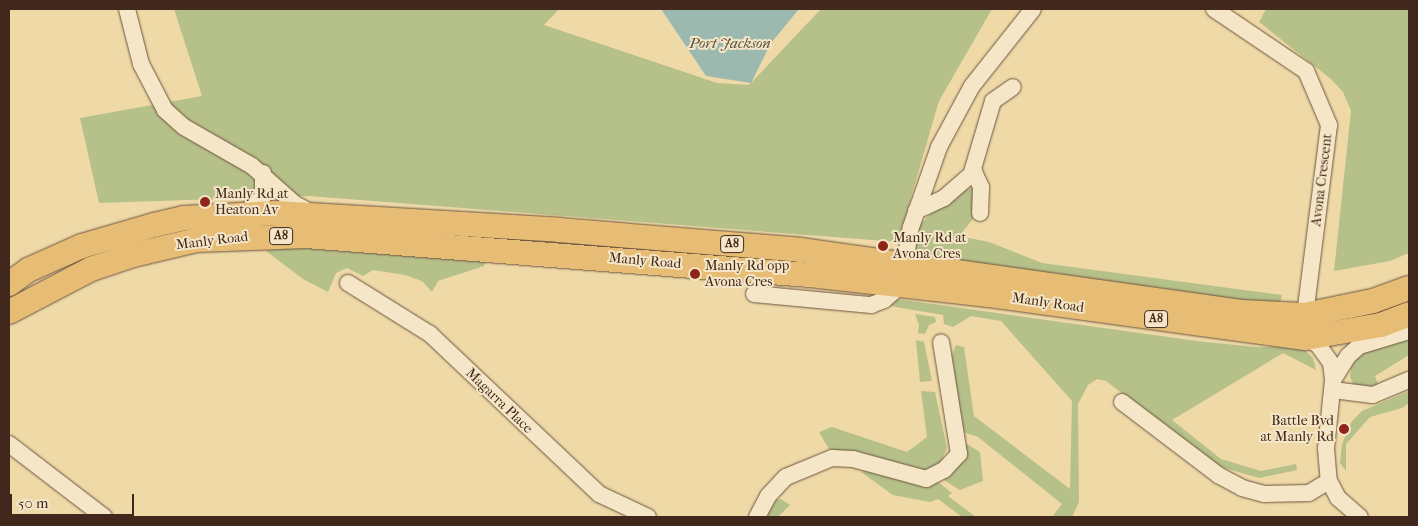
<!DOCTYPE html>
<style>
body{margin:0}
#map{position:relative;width:1418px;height:526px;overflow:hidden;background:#eed9a7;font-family:"IM FELL French Canon",serif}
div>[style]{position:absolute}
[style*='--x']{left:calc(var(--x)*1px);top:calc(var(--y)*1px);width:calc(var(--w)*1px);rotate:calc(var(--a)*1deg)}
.green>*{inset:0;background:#b6c089}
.water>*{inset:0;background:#9bb9ae}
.roads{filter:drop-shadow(0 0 1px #6d543f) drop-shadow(0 0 1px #6d543f)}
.minor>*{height:16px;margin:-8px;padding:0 8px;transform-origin:8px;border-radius:8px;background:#f4e6c6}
.highway>*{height:24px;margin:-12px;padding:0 12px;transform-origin:12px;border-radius:12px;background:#e7bc74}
.dots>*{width:14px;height:14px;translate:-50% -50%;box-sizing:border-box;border:2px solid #f4e6c6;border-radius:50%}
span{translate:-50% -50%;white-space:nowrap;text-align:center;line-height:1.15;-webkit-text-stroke:4px #f4e6c6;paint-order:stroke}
.shield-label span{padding:1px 4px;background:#f4e6c6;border:1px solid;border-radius:4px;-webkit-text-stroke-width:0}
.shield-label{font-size:12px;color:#42271c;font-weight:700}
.street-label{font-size:14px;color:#42271c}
.poi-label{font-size:14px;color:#42271c}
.left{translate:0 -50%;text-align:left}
.right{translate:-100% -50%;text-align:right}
.water-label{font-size:15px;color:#584c40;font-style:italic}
.frame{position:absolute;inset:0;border:10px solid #42271c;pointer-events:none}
.scale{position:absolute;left:10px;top:494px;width:124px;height:22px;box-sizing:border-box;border:2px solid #42271c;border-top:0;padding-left:6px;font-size:15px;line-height:18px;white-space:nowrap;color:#42271c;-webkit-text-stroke:4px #f4e6c6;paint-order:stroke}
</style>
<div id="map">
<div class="green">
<div style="clip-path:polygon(174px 9px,559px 9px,544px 25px,717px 83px,749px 85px,821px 9px,992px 9px,939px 101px,898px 242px,309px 196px,99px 203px,80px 118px,202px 96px)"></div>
<div style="clip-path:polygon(1266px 9px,1409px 9px,1409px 253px,1390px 261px,1334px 271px,1351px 111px,1343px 92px,1332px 80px,1259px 22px)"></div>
<div style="clip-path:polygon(973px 188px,973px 219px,959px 236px,989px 242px,1042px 263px,1282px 295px,1279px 306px,914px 254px,920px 225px,929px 215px,964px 190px)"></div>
<div style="clip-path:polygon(290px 247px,485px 261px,484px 266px,438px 281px,432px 292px,422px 281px,405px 275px,373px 270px,363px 276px,347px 268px,336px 273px,328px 292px,303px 279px,266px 251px)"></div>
<div style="clip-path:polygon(897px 299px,1197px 341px,1256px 347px,1302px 347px,1313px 358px,1316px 370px,1283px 353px,1172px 420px,1221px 459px,1261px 471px,1296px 464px,1297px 470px,1259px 478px,1217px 466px,1106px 381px,1097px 379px,1088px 385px,1078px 404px,1079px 502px,1072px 517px,1052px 517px,1062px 504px,978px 437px,960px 431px,950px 360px,956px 345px,964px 347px,974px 416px,1070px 489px,1072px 401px,1001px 321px,971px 316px,953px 327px,944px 324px,943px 315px,890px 306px)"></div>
<div style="clip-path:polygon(915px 314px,935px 317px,936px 322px,929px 325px,925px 334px,918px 333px,919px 325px)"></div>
<div style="clip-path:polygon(1409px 336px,1409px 355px,1375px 376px,1379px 387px,1354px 385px,1350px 377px,1351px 368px,1358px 352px)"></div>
<div style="clip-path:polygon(916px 340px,924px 342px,932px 381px,920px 382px)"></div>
<div style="clip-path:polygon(921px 391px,935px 392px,947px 448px,939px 466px,924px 472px,829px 449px,819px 432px,832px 427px,907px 452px,927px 437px)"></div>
<div style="clip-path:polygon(1409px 391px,1409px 403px,1402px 408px,1370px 417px,1346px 444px,1346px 471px,1340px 463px,1342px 444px,1352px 421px,1362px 411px)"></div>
<div style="clip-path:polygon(965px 443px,980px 452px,983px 481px,960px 490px,944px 480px,960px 462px)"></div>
<div style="clip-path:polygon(864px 471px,915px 482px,937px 481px,952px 493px,948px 496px,976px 517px,962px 517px,938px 499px,930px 502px,893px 495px,861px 472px)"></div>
<div style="clip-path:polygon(781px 499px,790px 505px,778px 517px,766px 517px,776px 500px)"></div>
</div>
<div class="water">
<div style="clip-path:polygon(661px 9px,799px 9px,771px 43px,751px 83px,706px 76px)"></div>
</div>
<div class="roads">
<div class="minor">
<div style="--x:127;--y:9;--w:57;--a:75.7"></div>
<div style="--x:141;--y:64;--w:52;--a:62.4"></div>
<div style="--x:165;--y:110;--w:25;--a:42"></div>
<div style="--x:184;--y:127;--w:78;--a:29.8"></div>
<div style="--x:252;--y:166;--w:57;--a:41.5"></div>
<div style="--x:295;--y:204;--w:19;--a:28"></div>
<div style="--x:1214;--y:9;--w:111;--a:34"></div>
<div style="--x:1306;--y:71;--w:59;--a:66.9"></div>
<div style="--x:1329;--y:125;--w:192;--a:97.2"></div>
<div style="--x:972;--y:172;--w:74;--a:-73.5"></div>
<div style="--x:993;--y:101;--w:24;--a:-35"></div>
<div style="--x:916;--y:211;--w:31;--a:-25"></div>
<div style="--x:944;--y:198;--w:40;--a:-41"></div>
<div style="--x:974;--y:172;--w:17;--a:65"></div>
<div style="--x:981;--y:187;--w:26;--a:92"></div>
<div style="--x:245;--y:213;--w:24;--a:-42"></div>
<div style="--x:263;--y:197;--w:24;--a:-90"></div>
<div style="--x:905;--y:263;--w:36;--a:-81"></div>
<div style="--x:911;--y:227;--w:85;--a:-70.7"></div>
<div style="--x:939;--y:147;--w:69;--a:-61.6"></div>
<div style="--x:972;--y:86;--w:98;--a:-51.6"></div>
<div style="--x:348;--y:283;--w:97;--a:31.9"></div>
<div style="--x:430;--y:334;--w:233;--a:43.4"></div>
<div style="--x:599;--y:494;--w:54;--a:25.1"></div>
<div style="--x:754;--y:294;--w:118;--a:5.4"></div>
<div style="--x:871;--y:305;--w:14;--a:-21"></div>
<div style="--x:884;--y:300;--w:23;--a:-41"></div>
<div style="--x:1305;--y:338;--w:15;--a:28"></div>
<div style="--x:1318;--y:345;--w:22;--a:54"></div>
<div style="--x:1331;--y:363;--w:17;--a:83"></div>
<div style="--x:1333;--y:380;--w:69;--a:95.8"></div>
<div style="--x:1326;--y:449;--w:32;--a:85"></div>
<div style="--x:1329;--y:481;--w:19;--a:62"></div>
<div style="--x:1338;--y:498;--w:29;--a:41"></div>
<div style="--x:1333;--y:380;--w:28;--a:-58"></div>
<div style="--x:1348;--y:356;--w:15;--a:-42"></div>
<div style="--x:1359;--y:346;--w:52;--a:-16.7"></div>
<div style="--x:1333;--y:390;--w:40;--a:7.1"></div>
<div style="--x:1373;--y:395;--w:39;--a:-23"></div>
<div style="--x:1122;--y:402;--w:121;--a:37.2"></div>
<div style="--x:1218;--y:475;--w:27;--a:28"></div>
<div style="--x:1242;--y:488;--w:23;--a:15"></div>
<div style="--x:1264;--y:494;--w:45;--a:-1.3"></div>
<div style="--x:1309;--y:493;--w:23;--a:-31"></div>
<div style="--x:9;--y:444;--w:120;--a:37.5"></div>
<div style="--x:757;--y:517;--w:24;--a:-62"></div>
<div style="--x:768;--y:496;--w:26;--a:-47"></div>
<div style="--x:786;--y:477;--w:50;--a:-22.4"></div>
<div style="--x:832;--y:458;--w:21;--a:3"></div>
<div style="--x:853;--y:459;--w:76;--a:15.3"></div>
<div style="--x:926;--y:479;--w:20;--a:-27"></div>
<div style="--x:944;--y:470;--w:22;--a:-47"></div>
<div style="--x:959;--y:454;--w:113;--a:-99.1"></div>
</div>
<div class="highway">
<div style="--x:9;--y:284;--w:24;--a:-36"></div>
<div style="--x:28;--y:270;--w:59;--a:-24"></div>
<div style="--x:82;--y:246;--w:75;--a:-16.3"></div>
<div style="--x:154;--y:225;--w:31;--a:-13"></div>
<div style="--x:184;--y:218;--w:92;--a:-3.1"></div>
<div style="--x:276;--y:213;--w:284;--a:3.4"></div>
<div style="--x:559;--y:230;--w:242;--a:4.7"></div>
<div style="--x:800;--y:250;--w:447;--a:8"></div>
<div style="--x:1243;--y:312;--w:62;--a:2.8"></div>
<div style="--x:1305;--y:315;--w:69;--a:-11.6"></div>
<div style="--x:1373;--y:301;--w:38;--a:-20"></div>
<div style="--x:9;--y:312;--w:93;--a:-27.7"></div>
<div style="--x:91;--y:269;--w:44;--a:-18.4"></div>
<div style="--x:133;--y:255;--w:66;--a:-13.2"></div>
<div style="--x:197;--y:240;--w:109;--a:-2.1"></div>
<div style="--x:306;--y:236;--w:505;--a:4.43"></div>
<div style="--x:809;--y:275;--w:189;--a:6.4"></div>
<div style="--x:997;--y:296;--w:311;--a:7.8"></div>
<div style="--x:1305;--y:338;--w:77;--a:-9.7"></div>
<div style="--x:1381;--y:325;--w:30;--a:-21"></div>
</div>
</div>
<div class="dots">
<div style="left:205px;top:202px;background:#8f2418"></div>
<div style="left:883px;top:246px;background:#8f2418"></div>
<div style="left:695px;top:274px;background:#8f2418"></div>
<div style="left:1344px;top:429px;background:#8f2418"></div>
</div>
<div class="shield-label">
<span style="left:281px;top:236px">A8</span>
<span style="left:732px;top:244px">A8</span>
<span style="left:1156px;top:319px">A8</span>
</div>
<div class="street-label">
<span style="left:1322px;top:180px;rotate:-83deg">Avona Crescent</span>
<span style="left:212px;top:241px;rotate:-7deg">Manly Road</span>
<span style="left:645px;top:261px;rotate:5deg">Manly Road</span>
<span style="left:1048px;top:303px;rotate:8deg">Manly Road</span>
<span style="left:499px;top:401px;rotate:44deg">Magarra Place</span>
</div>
<div class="poi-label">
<span class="left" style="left:215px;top:202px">Manly Rd at<br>Heaton Av</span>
<span class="left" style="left:893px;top:246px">Manly Rd at<br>Avona Cres</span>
<span class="left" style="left:705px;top:274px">Manly Rd opp<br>Avona Cres</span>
<span class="right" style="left:1334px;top:429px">Battle Bvd<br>at Manly Rd</span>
</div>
<div class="water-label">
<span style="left:730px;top:44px">Port Jackson</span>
</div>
<div class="frame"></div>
<div class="scale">50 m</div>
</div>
